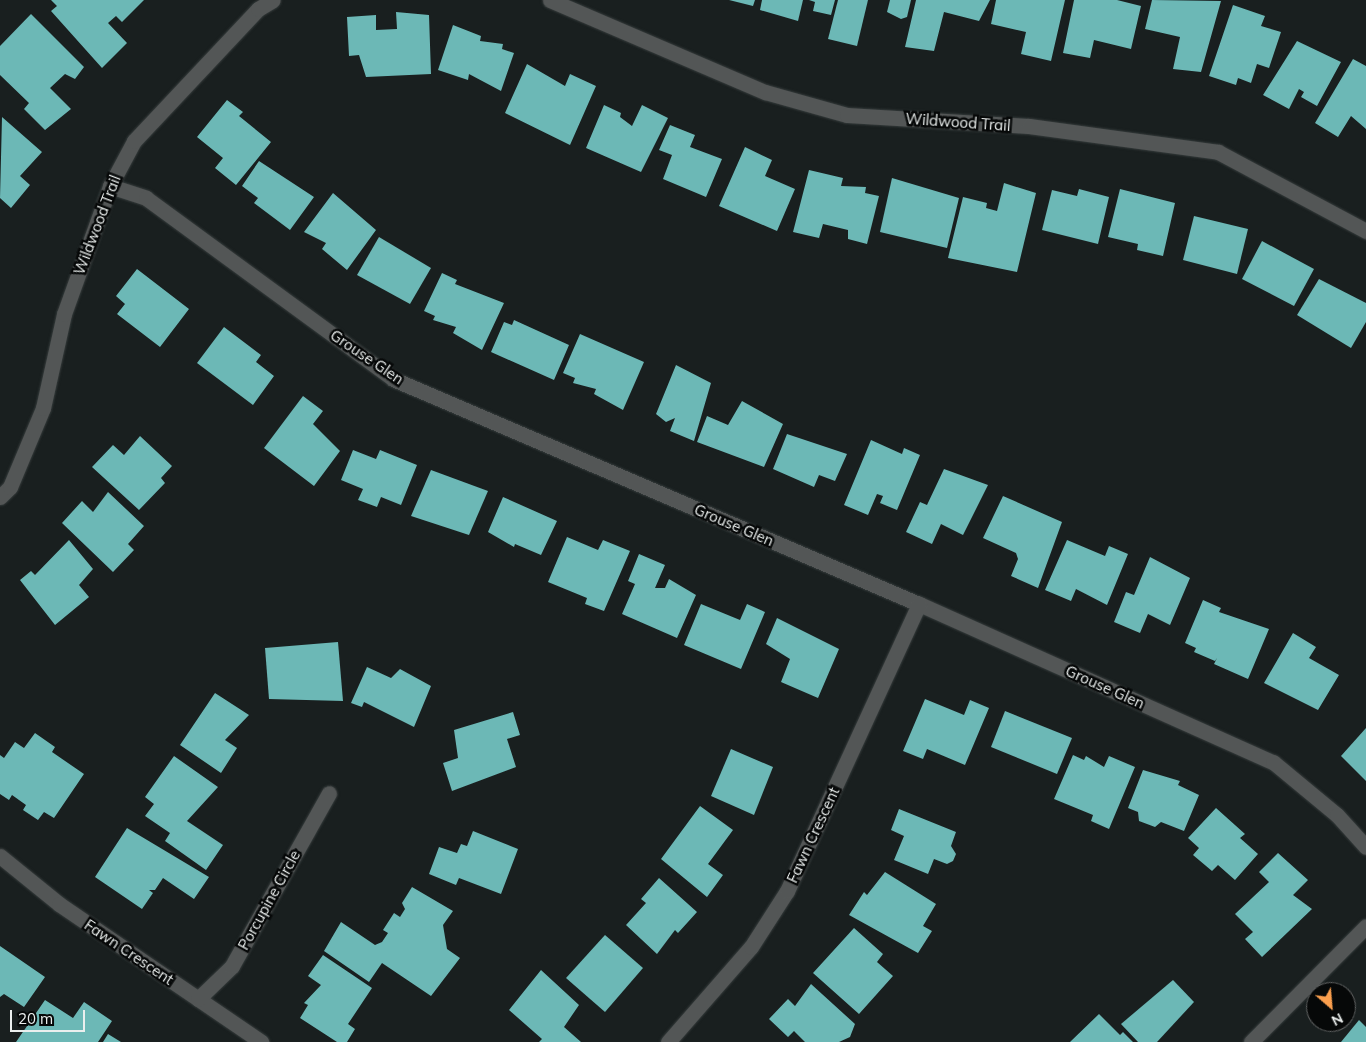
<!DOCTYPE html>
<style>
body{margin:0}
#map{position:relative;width:1366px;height:1042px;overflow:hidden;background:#191f1f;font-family:Mulish,sans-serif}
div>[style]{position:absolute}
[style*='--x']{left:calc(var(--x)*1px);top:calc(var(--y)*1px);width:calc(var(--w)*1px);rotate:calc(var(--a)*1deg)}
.building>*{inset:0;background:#6cb8b6}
.roads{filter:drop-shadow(0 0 1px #363c3c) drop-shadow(0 0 1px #363c3c)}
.street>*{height:15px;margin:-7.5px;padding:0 7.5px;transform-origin:7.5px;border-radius:7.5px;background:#535656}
span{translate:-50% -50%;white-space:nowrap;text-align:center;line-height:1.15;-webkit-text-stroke:5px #060808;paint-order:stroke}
.street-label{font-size:15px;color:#ebefee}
.north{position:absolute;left:1306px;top:982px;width:50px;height:50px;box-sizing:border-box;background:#060808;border:1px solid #626464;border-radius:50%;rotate:153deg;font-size:14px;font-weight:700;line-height:20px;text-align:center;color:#ebefee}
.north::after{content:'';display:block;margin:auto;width:18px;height:22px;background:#fa9f4e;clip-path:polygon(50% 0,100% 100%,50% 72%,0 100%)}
.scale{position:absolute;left:10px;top:1010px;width:75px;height:22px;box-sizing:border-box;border:2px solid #ebefee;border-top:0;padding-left:6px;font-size:15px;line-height:18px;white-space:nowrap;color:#ebefee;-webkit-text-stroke:4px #060808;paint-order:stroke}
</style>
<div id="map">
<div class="building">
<div style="clip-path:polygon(51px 0,144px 0,122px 22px,116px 16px,108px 23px,127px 43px,102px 68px,51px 11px,57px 6px)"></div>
<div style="clip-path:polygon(729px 0,755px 0,753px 6px)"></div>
<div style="clip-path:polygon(762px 0,803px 0,798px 21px,760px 10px)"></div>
<div style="clip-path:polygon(809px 0,835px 0,831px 15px,813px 11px,815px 2px)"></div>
<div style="clip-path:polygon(838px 0,868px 0,857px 46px,828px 39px)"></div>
<div style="clip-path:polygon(890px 0,911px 0,907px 17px,901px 19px,887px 12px)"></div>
<div style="clip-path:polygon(916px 0,990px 0,979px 21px,944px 12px,934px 51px,905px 47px)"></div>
<div style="clip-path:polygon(996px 0,1065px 0,1051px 61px,1021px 54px,1026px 32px,991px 24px)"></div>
<div style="clip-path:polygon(1074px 0,1117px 0,1141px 6px,1131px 49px,1094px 40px,1090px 58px,1063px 53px)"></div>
<div style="clip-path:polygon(1152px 0,1221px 1px,1201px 72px,1173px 69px,1180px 37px,1145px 29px)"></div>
<div style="clip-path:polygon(1233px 5px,1265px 16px,1261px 26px,1281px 32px,1269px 68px,1257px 64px,1251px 83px,1238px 78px,1236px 85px,1209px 76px)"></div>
<div style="clip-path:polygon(396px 12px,429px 15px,431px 74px,366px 77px,359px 55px,349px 56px,347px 17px,376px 15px,376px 30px,397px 29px)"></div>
<div style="clip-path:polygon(31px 14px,84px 67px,75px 79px,65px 74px,50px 88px,71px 109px,45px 130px,24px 109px,29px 103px,0 75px,0 46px)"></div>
<div style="clip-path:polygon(453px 25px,481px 36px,480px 41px,503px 44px,502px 49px,514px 53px,501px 91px,469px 74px,468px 80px,438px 70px)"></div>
<div style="clip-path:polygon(1297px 41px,1341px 62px,1317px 106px,1301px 97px,1304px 92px,1299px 89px,1289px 109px,1263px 95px)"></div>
<div style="clip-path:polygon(1353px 59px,1366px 66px,1366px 129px,1351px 116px,1338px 137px,1315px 123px)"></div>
<div style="clip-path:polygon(527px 64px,565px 86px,570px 74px,596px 86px,570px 145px,505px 113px)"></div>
<div style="clip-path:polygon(227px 100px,243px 112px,239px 116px,271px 142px,236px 185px,215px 168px,223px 158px,197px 137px)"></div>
<div style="clip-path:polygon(604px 105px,621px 113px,620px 117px,632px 126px,642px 105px,668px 118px,641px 172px,586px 148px)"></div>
<div style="clip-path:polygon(2px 117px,42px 152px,20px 176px,30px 185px,11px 208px,0 198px)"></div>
<div style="clip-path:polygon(670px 125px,695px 135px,690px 147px,722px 159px,706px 197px,663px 179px,672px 155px,659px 150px)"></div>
<div style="clip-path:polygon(745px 147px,772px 160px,765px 176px,795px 189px,777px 231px,719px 206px)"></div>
<div style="clip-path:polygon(259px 161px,314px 197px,290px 230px,254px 203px,258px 198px,242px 186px)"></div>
<div style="clip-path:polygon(809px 170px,843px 178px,841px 186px,866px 187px,865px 193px,879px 196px,867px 244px,848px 239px,848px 230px,823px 224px,819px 238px,793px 232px)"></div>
<div style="clip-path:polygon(892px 178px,959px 198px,947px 248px,880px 232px)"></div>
<div style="clip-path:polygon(1004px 183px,1036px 193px,1017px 272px,948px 258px,963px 197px,987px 203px,986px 208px,997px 211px)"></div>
<div style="clip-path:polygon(1079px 189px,1109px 197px,1098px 244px,1042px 230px,1052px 190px,1077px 196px)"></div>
<div style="clip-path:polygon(1120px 189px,1175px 203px,1163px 256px,1137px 250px,1138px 244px,1108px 237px)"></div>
<div style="clip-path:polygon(333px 193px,376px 230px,347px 270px,322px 249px,326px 243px,304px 232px)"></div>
<div style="clip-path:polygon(1194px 216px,1248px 229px,1237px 274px,1183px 260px)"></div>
<div style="clip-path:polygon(379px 237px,431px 268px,410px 304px,357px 275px)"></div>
<div style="clip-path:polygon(1262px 241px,1314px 269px,1294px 306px,1242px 279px)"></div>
<div style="clip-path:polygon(137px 269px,189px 309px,160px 347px,117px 314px,125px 304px,116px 296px)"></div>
<div style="clip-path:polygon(442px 273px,457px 280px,455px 284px,504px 303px,482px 350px,453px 333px,456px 327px,433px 320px,435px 316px,424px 311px)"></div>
<div style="clip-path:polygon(1319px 279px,1366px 303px,1366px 322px,1351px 348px,1297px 315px)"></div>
<div style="clip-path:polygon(514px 320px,569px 345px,554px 380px,491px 352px,504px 322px,512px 325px)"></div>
<div style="clip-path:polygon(224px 327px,261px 355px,256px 362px,274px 376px,253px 405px,197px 363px)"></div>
<div style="clip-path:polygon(580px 334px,644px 362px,623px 410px,594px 394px,596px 389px,573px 383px,575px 378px,563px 373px)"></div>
<div style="clip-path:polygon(676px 365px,711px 383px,694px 441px,670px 431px,675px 418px,666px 422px,656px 414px)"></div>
<div style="clip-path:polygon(303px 396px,323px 411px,313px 424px,340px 451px,314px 486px,264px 448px)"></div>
<div style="clip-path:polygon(742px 401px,783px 424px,764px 467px,697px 442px,707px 416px,728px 425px)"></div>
<div style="clip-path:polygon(787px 434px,847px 454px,835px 481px,819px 475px,814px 487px,773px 469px)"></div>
<div style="clip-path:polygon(140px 436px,172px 466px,161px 478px,165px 483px,139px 510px,92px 467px,113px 445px,124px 455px)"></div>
<div style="clip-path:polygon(871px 440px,902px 454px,904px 448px,920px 455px,897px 510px,880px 503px,883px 496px,877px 494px,868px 515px,844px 505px)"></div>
<div style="clip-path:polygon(353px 450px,376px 459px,380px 450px,417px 465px,401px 505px,381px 497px,377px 507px,358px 500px,363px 489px,341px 480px)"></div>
<div style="clip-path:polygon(944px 469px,988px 485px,963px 535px,941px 524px,932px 544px,906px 532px,920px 502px,927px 505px)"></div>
<div style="clip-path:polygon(431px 470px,488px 491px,469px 535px,411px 516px)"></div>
<div style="clip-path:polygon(108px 492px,144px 526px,128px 544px,134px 550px,113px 572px,62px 523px,82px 501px,93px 512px)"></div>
<div style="clip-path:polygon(1003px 496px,1062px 522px,1038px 588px,1011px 576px,1018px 559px,1016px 553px,983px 538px)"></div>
<div style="clip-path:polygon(503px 497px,557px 521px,541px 555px,515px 544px,514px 547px,488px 532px)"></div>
<div style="clip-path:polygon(567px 537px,598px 550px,603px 540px,630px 551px,604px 611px,585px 604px,587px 598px,548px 582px)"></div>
<div style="clip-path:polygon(69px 540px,93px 569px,79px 585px,89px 597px,55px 625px,20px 580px,31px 571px,35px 575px)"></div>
<div style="clip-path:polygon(1067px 540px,1105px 556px,1109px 546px,1128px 554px,1107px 605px,1076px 589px,1071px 601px,1045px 590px)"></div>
<div style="clip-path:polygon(639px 554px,665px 565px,655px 588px,665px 588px,669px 579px,696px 595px,677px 638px,622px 614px,635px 584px,628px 581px)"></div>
<div style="clip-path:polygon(1150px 557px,1190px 578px,1170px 625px,1148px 614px,1140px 633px,1114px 622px,1126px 592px,1134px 595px)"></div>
<div style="clip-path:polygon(1203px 600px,1221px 608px,1219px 612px,1269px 629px,1248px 679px,1214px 664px,1217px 658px,1215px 661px,1194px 652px,1196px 648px,1185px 643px)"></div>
<div style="clip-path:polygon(701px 604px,740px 620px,747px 604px,765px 612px,741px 669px,684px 645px)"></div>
<div style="clip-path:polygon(777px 618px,839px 649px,818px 698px,781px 682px,790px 659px,766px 644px)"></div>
<div style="clip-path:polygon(1293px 633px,1316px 647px,1309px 658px,1339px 675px,1318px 710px,1264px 683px)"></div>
<div style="clip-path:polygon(338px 642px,343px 701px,269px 699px,265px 648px)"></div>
<div style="clip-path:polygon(367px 667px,391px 678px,400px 669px,431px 686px,414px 727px,364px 702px,362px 707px,351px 703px)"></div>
<div style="clip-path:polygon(215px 693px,249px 715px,225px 740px,237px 748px,221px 773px,180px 745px)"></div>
<div style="clip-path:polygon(925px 699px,964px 715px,970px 700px,989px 708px,965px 765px,927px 749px,923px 759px,903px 751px)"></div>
<div style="clip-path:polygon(1005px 711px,1072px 738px,1057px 774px,991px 747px)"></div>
<div style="clip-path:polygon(513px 712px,520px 735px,507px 739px,516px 767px,452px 791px,443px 763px,458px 758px,454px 730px)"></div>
<div style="clip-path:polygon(1366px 728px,1366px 781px,1341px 756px)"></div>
<div style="clip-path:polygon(35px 733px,55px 747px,52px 752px,84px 774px,54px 818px,44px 812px,38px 820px,23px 810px,26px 805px,12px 795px,9px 800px,0 794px,0 755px,4px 758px,15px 742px,24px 748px)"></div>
<div style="clip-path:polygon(731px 749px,773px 767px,754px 815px,711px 796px)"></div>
<div style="clip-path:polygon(1073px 755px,1084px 760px,1086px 756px,1104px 767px,1109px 756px,1135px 767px,1109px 829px,1091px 821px,1093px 815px,1054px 799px)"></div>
<div style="clip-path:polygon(174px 756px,218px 787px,187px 821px,223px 845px,206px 870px,165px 841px,170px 833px,145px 816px,154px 804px,145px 797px)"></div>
<div style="clip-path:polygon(1143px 770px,1180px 781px,1178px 785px,1199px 795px,1184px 831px,1161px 822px,1155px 827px,1139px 821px,1138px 812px,1128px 808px)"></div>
<div style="clip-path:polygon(700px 806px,733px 830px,708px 864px,723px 875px,707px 897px,661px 859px)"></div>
<div style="clip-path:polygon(1216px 808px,1245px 834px,1240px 838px,1258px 854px,1235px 880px,1218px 865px,1212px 871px,1193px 855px,1199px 848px,1188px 838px)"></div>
<div style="clip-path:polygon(899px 809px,956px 832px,951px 846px,956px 854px,953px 861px,947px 864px,934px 859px,928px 874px,894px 860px,904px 836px,891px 830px)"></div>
<div style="clip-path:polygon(127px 828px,209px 877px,194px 899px,163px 878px,155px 890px,149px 890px,153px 893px,142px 909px,95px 877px)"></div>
<div style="clip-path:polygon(473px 831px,518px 849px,501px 894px,459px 878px,456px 885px,429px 874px,439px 847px,457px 853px,461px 844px,467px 846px)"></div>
<div style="clip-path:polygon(1278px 853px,1308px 880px,1293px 895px,1312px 909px,1262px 957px,1245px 939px,1253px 932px,1235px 914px,1269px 882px,1259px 872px)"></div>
<div style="clip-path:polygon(885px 872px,936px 904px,923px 926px,932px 931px,918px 953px,849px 915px,864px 892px,867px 895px)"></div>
<div style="clip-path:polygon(659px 878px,697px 912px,678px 933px,675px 930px,657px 954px,626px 925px,646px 903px,641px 899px)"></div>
<div style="clip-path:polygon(412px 887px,453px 911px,443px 925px,447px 949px,460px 958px,431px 996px,382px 963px,369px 982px,324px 951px,341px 922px,375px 945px,382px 942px,388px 933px,383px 930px,394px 913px,400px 917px,405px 909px,402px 903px)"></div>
<div style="clip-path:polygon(854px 928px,883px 954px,877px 962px,893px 976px,859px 1014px,813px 973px)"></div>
<div style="clip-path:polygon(605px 935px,643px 968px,605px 1012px,566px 978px)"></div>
<div style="clip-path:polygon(0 946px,45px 977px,24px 1007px,4px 994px,0 997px)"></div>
<div style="clip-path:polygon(323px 955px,372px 988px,348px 1024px,355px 1029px,347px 1042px,337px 1042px,300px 1018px,308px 1005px,304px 1003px,321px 985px,308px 976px)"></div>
<div style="clip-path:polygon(541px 970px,579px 1005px,564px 1027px,581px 1042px,539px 1042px,542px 1039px,509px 1010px)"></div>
<div style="clip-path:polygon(1173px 980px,1194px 1002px,1157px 1042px,1138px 1042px,1121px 1024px)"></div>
<div style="clip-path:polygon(811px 984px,855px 1024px,850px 1037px,839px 1042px,805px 1042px,794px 1031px,788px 1037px,769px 1019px,788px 999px,795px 1006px)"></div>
<div style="clip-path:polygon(45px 1000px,73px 1018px,84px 1002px,112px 1021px,98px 1042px,16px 1042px)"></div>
<div style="clip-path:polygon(1099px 1014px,1120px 1035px,1123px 1032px,1133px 1042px,1070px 1042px)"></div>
<div style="clip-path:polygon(1359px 1020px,1366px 1027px,1366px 1042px,1341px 1042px)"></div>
<div style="clip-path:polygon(108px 1034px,121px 1042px,103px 1042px)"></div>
</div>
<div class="roads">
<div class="street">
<div style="--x:550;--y:0;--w:234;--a:23.2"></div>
<div style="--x:765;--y:92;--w:85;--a:15.7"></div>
<div style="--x:847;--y:115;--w:182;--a:3.5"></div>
<div style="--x:1029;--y:126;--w:191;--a:7.8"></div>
<div style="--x:1218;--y:152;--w:168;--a:28.1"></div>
<div style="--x:110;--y:186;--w:38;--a:18"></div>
<div style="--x:146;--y:198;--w:306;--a:36.2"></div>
<div style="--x:393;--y:379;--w:572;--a:23.16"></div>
<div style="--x:919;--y:604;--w:388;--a:24.1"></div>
<div style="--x:1273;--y:762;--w:83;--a:39.6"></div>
<div style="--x:1337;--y:815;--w:43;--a:47.8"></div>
<div style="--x:0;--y:497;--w:14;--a:-45"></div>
<div style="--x:10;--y:487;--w:86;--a:-67.3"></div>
<div style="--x:43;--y:408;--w:96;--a:-77.4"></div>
<div style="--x:64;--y:314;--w:136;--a:-70.2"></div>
<div style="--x:110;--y:186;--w:51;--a:-61.9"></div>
<div style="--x:134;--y:141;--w:181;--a:-46.8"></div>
<div style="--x:258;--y:9;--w:17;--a:-31"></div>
<div style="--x:0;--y:856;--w:76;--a:39.1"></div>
<div style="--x:59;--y:904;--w:245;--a:34.3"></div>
<div style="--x:198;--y:999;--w:47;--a:-44.1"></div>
<div style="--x:232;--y:966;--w:198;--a:-60.7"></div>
<div style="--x:668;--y:1042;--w:126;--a:-48.9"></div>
<div style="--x:751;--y:947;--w:67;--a:-57.3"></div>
<div style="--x:787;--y:891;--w:316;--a:-65.3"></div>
<div style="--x:1251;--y:1042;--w:163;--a:-45.2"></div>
</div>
</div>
<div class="street-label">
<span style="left:958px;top:122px;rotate:4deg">Wildwood Trail</span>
<span style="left:97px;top:225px;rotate:-69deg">Wildwood Trail</span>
<span style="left:367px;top:357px;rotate:34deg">Grouse Glen</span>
<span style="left:734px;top:525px;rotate:23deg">Grouse Glen</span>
<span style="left:1105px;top:687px;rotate:24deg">Grouse Glen</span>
<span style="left:813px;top:835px;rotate:-65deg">Fawn Crescent</span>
<span style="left:269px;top:900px;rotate:-61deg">Porcupine Circle</span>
<span style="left:129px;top:952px;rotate:34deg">Fawn Crescent</span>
</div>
<div class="north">N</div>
<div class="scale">20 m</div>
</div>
